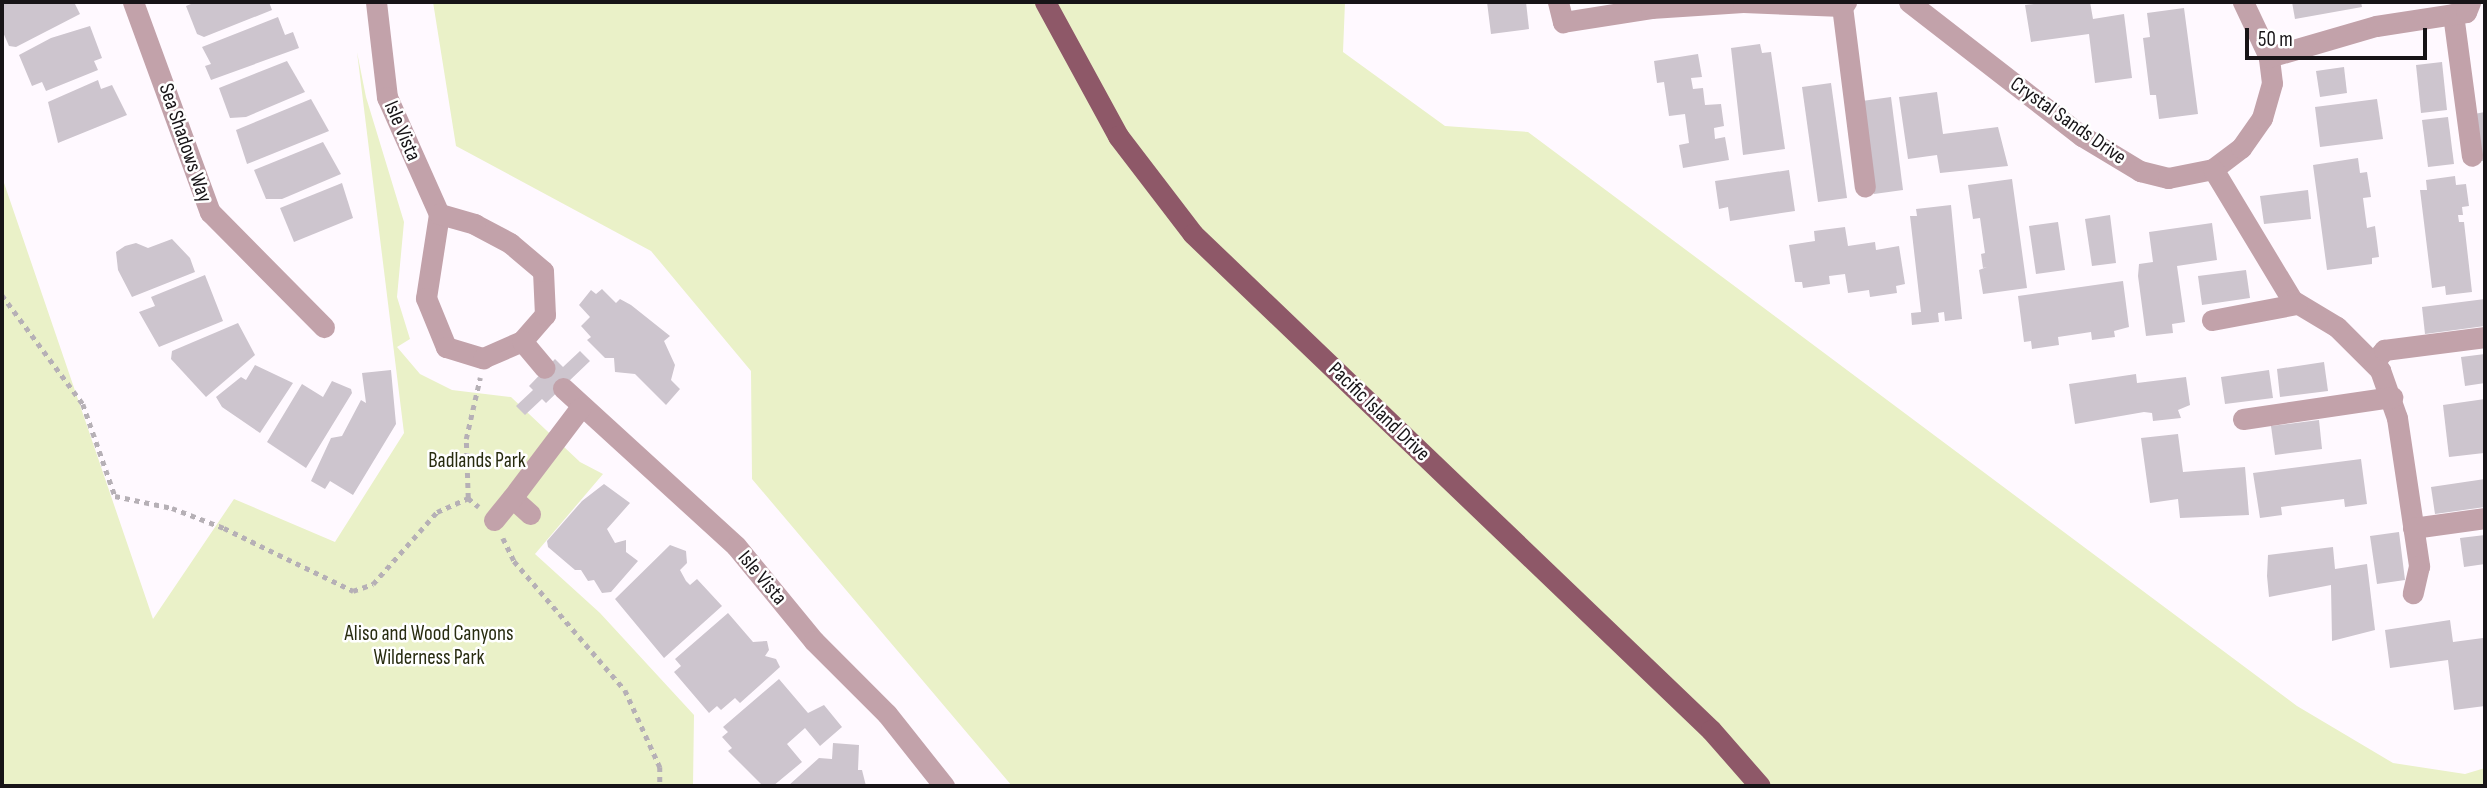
<!DOCTYPE html>
<style>
body{margin:0}
#map{position:relative;width:2487px;height:788px;overflow:hidden;background:#fff9ff;font-family:"Sofia Sans Condensed",sans-serif}
div>[style]{position:absolute}
[style*='--x']{left:calc(var(--x)*1px);top:calc(var(--y)*1px);width:calc(var(--w)*1px);rotate:calc(var(--a)*1deg)}
.green>*{inset:0;background:#eaf1c8}
.building>*{inset:0;background:#cdc5ce}
.path>*{height:4.5px;margin-top:-2.25px;transform-origin:0;background:repeating-linear-gradient(90deg,#b6b0b6 0 5px,transparent 0 10px)}
.minor>*{height:21px;margin:-10.5px;padding:0 10.5px;transform-origin:10.5px;border-radius:10.5px;background:#c2a2aa}
.major>*{height:21px;margin:-10.5px;padding:0 10.5px;transform-origin:10.5px;border-radius:10.5px;background:#8e5868}
span{translate:-50% -50%;white-space:nowrap;text-align:center;line-height:1.15;-webkit-text-stroke:5px #fff;paint-order:stroke}
.street-label{font-size:21px;color:#171417}
.park-label{font-size:21px;color:#282c10}
.frame{position:absolute;inset:0;border:4px solid #171417;pointer-events:none}
.scale{position:absolute;left:2245px;top:28px;width:182px;height:32px;box-sizing:border-box;border:4px solid #171417;border-top:0;padding-left:9px;font-size:21px;line-height:24px;white-space:nowrap;color:#171417;-webkit-text-stroke:5px #fff;paint-order:stroke}
</style>
<div id="map">
<div class="green">
<div style="clip-path:polygon(433px 2px,1345px 2px,1343px 52px,1445px 126px,1528px 132px,2297px 706px,2393px 763px,2465px 774px,2485px 768px,2485px 786px,1012px 786px,752px 479px,751px 371px,651px 251px,456px 146px)"></div>
<div style="clip-path:polygon(357px 52px,366px 97px,404px 222px,397px 297px,410px 339px,397px 347px,420px 374px,452px 390px,511px 397px,580px 462px,603px 474px,535px 554px,600px 613px,694px 715px,693px 786px,2px 786px,2px 177px,153px 619px,234px 499px,335px 542px,404px 433px)"></div>
</div>
<div class="building">
<div style="clip-path:polygon(2px 2px,74px 2px,80px 14px,16px 47px,9px 46px,2px 30px)"></div>
<div style="clip-path:polygon(196px 2px,269px 2px,272px 10px,204px 37px,197px 34px,186px 6px)"></div>
<div style="clip-path:polygon(1487px 2px,1526px 2px,1529px 29px,1491px 34px)"></div>
<div style="clip-path:polygon(2049px 2px,2090px 2px,2093px 19px,2124px 14px,2132px 78px,2095px 83px,2089px 34px,2031px 42px,2025px 5px)"></div>
<div style="clip-path:polygon(2292px 2px,2361px 2px,2362px 7px,2295px 19px)"></div>
<div style="clip-path:polygon(2184px 8px,2198px 114px,2159px 119px,2156px 95px,2150px 95px,2143px 38px,2150px 37px,2147px 13px)"></div>
<div style="clip-path:polygon(278px 17px,285px 35px,293px 32px,299px 48px,211px 80px,205px 66px,211px 64px,202px 47px)"></div>
<div style="clip-path:polygon(90px 26px,102px 58px,94px 61px,98px 70px,46px 91px,42px 82px,32px 86px,19px 55px,51px 38px)"></div>
<div style="clip-path:polygon(1760px 44px,1762px 53px,1771px 52px,1785px 149px,1743px 155px,1731px 48px)"></div>
<div style="clip-path:polygon(1698px 54px,1702px 77px,1691px 78px,1693px 89px,1703px 88px,1705px 105px,1721px 104px,1724px 126px,1714px 128px,1715px 139px,1725px 137px,1729px 160px,1683px 168px,1679px 145px,1689px 143px,1685px 114px,1669px 116px,1664px 82px,1657px 83px,1654px 61px)"></div>
<div style="clip-path:polygon(287px 61px,305px 92px,246px 117px,230px 118px,219px 88px)"></div>
<div style="clip-path:polygon(2442px 62px,2447px 110px,2421px 113px,2416px 65px)"></div>
<div style="clip-path:polygon(2344px 67px,2347px 93px,2320px 97px,2316px 71px)"></div>
<div style="clip-path:polygon(98px 80px,101px 89px,112px 85px,127px 115px,58px 143px,48px 102px)"></div>
<div style="clip-path:polygon(1831px 83px,1847px 198px,1818px 202px,1802px 87px)"></div>
<div style="clip-path:polygon(1937px 92px,1943px 134px,1998px 127px,2008px 166px,1940px 173px,1937px 155px,1908px 159px,1899px 97px)"></div>
<div style="clip-path:polygon(1891px 97px,1903px 190px,1874px 194px,1862px 101px)"></div>
<div style="clip-path:polygon(311px 99px,329px 131px,247px 164px,236px 130px)"></div>
<div style="clip-path:polygon(2377px 99px,2383px 139px,2320px 147px,2315px 107px)"></div>
<div style="clip-path:polygon(2485px 112px,2485px 161px,2480px 161px,2474px 114px)"></div>
<div style="clip-path:polygon(2448px 117px,2454px 164px,2428px 167px,2422px 120px)"></div>
<div style="clip-path:polygon(323px 142px,341px 174px,282px 199px,266px 199px,254px 170px)"></div>
<div style="clip-path:polygon(2358px 158px,2360px 173px,2367px 172px,2371px 197px,2363px 198px,2367px 228px,2375px 226px,2379px 257px,2372px 258px,2372px 264px,2327px 270px,2313px 165px)"></div>
<div style="clip-path:polygon(1789px 170px,1795px 211px,1730px 221px,1728px 207px,1719px 209px,1715px 181px)"></div>
<div style="clip-path:polygon(2455px 176px,2456px 185px,2466px 184px,2469px 206px,2462px 207px,2463px 215px,2458px 215px,2459px 222px,2464px 222px,2472px 292px,2446px 295px,2445px 286px,2432px 288px,2420px 190px,2427px 190px,2426px 180px)"></div>
<div style="clip-path:polygon(2012px 179px,2027px 288px,1983px 294px,1979px 270px,1987px 267px,1983px 268px,1981px 254px,1985px 253px,1980px 218px,1973px 219px,1968px 185px)"></div>
<div style="clip-path:polygon(342px 183px,353px 218px,294px 242px,280px 208px)"></div>
<div style="clip-path:polygon(2308px 190px,2311px 219px,2264px 224px,2260px 196px)"></div>
<div style="clip-path:polygon(1951px 205px,1962px 319px,1945px 321px,1944px 312px,1938px 313px,1939px 322px,1912px 325px,1911px 313px,1921px 312px,1910px 216px,1917px 216px,1916px 209px)"></div>
<div style="clip-path:polygon(2110px 215px,2116px 263px,2092px 266px,2085px 219px)"></div>
<div style="clip-path:polygon(2058px 222px,2065px 270px,2036px 274px,2029px 226px)"></div>
<div style="clip-path:polygon(2212px 223px,2217px 260px,2177px 266px,2185px 322px,2172px 324px,2173px 333px,2146px 336px,2138px 276px,2139px 264px,2153px 262px,2149px 232px)"></div>
<div style="clip-path:polygon(1845px 227px,1848px 246px,1875px 242px,1876px 250px,1899px 246px,1905px 284px,1896px 286px,1897px 293px,1870px 297px,1869px 290px,1848px 293px,1845px 274px,1829px 276px,1830px 284px,1803px 288px,1802px 282px,1795px 282px,1789px 245px,1815px 241px,1814px 231px)"></div>
<div style="clip-path:polygon(172px 239px,190px 258px,195px 272px,132px 297px,118px 270px,116px 252px,125px 246px,136px 243px,148px 248px)"></div>
<div style="clip-path:polygon(2246px 270px,2250px 298px,2202px 305px,2198px 276px)"></div>
<div style="clip-path:polygon(205px 275px,223px 321px,159px 347px,139px 312px,155px 306px,151px 297px)"></div>
<div style="clip-path:polygon(2123px 281px,2129px 327px,2114px 331px,2115px 337px,2092px 340px,2091px 332px,2058px 337px,2059px 345px,2032px 349px,2031px 341px,2024px 342px,2018px 296px)"></div>
<div style="clip-path:polygon(602px 289px,616px 303px,620px 299px,631px 305px,670px 336px,664px 341px,675px 365px,671px 380px,680px 389px,666px 405px,635px 374px,615px 372px,614px 358px,605px 358px,587px 340px,591px 337px,581px 326px,590px 317px,579px 305px,591px 290px,596px 294px)"></div>
<div style="clip-path:polygon(2485px 299px,2485px 326px,2425px 334px,2422px 307px)"></div>
<div style="clip-path:polygon(238px 323px,255px 355px,206px 397px,171px 359px,172px 351px)"></div>
<div style="clip-path:polygon(580px 351px,590px 361px,546px 403px,542px 399px,525px 415px,516px 406px,533px 390px,529px 386px,555px 359px,563px 367px)"></div>
<div style="clip-path:polygon(2485px 354px,2485px 383px,2465px 386px,2461px 357px)"></div>
<div style="clip-path:polygon(2324px 362px,2328px 391px,2280px 397px,2277px 369px)"></div>
<div style="clip-path:polygon(255px 365px,293px 383px,260px 433px,222px 407px,216px 397px,241px 377px,246px 380px)"></div>
<div style="clip-path:polygon(391px 370px,396px 424px,353px 495px,330px 481px,325px 489px,311px 481px,331px 438px,342px 436px,361px 400px,366px 403px,362px 373px)"></div>
<div style="clip-path:polygon(2269px 370px,2273px 398px,2225px 404px,2221px 377px)"></div>
<div style="clip-path:polygon(2136px 374px,2137px 383px,2186px 377px,2190px 405px,2178px 410px,2181px 418px,2153px 421px,2152px 413px,2144px 412px,2075px 424px,2069px 384px)"></div>
<div style="clip-path:polygon(332px 381px,351px 389px,352px 393px,306px 468px,267px 442px,302px 384px,323px 397px)"></div>
<div style="clip-path:polygon(2485px 399px,2484px 453px,2449px 457px,2443px 405px)"></div>
<div style="clip-path:polygon(2319px 420px,2322px 449px,2275px 455px,2271px 426px)"></div>
<div style="clip-path:polygon(2178px 434px,2183px 472px,2245px 467px,2249px 515px,2180px 518px,2178px 499px,2150px 503px,2141px 438px)"></div>
<div style="clip-path:polygon(2361px 459px,2367px 504px,2345px 507px,2344px 499px,2281px 507px,2282px 515px,2260px 518px,2253px 473px)"></div>
<div style="clip-path:polygon(2485px 479px,2485px 507px,2435px 514px,2431px 487px)"></div>
<div style="clip-path:polygon(604px 484px,630px 503px,607px 529px,615px 543px,626px 540px,626px 552px,638px 561px,611px 592px,602px 593px,594px 580px,588px 581px,581px 570px,575px 570px,548px 547px,547px 541px,582px 501px)"></div>
<div style="clip-path:polygon(2399px 532px,2405px 580px,2377px 584px,2370px 536px)"></div>
<div style="clip-path:polygon(2485px 535px,2485px 564px,2464px 567px,2460px 538px)"></div>
<div style="clip-path:polygon(670px 545px,686px 551px,687px 563px,680px 570px,686px 581px,690px 585px,697px 579px,722px 606px,664px 658px,615px 599px)"></div>
<div style="clip-path:polygon(2333px 547px,2335px 569px,2367px 564px,2375px 630px,2332px 641px,2331px 585px,2269px 597px,2267px 576px,2268px 555px)"></div>
<div style="clip-path:polygon(728px 613px,753px 642px,767px 641px,769px 650px,765px 656px,776px 659px,780px 667px,740px 703px,735px 698px,721px 710px,717px 706px,709px 713px,674px 672px,681px 666px,675px 659px)"></div>
<div style="clip-path:polygon(2450px 620px,2453px 642px,2483px 638px,2485px 706px,2454px 710px,2448px 660px,2390px 668px,2385px 630px)"></div>
<div style="clip-path:polygon(779px 679px,808px 713px,824px 705px,842px 727px,820px 746px,805px 728px,787px 744px,802px 762px,773px 786px,763px 786px,728px 751px,732px 748px,722px 737px,728px 732px,723px 727px)"></div>
<div style="clip-path:polygon(833px 743px,859px 745px,858px 770px,862px 770px,866px 786px,788px 786px,819px 758px,832px 759px)"></div>
</div>
<div class="path">
<div style="--x:2;--y:295;--w:136;--a:53.4"></div>
<div style="--x:83;--y:404;--w:97;--a:70.8"></div>
<div style="--x:115;--y:496;--w:58;--a:11.9"></div>
<div style="--x:172;--y:508;--w:56;--a:21"></div>
<div style="--x:224;--y:528;--w:144;--a:26"></div>
<div style="--x:353;--y:591;--w:21;--a:-19"></div>
<div style="--x:373;--y:584;--w:96;--a:-48.4"></div>
<div style="--x:437;--y:512;--w:34;--a:-24"></div>
<div style="--x:468;--y:498;--w:14;--a:39"></div>
<div style="--x:468;--y:498;--w:59;--a:-91.9"></div>
<div style="--x:466;--y:439;--w:63;--a:-77.1"></div>
<div style="--x:503;--y:538;--w:25;--a:64"></div>
<div style="--x:514;--y:561;--w:170;--a:49.3"></div>
<div style="--x:625;--y:690;--w:85;--a:65.6"></div>
<div style="--x:660;--y:767;--w:19;--a:90"></div>
</div>
<div class="minor">
<div style="--x:133;--y:2;--w:224;--a:69.9"></div>
<div style="--x:210;--y:212;--w:162;--a:45.3"></div>
<div style="--x:376;--y:2;--w:96;--a:83.4"></div>
<div style="--x:387;--y:97;--w:128;--a:66"></div>
<div style="--x:439;--y:214;--w:85;--a:98.8"></div>
<div style="--x:426;--y:298;--w:53;--a:67.8"></div>
<div style="--x:446;--y:347;--w:39;--a:17"></div>
<div style="--x:483;--y:358;--w:43;--a:-23.6"></div>
<div style="--x:522;--y:341;--w:35;--a:-49"></div>
<div style="--x:545;--y:315;--w:44;--a:-92.6"></div>
<div style="--x:543;--y:271;--w:43;--a:-139.7"></div>
<div style="--x:510;--y:243;--w:40;--a:-152"></div>
<div style="--x:475;--y:224;--w:37;--a:-164"></div>
<div style="--x:1558;--y:2;--w:21;--a:76"></div>
<div style="--x:1563;--y:22;--w:89;--a:-9"></div>
<div style="--x:1651;--y:8;--w:92;--a:-3.7"></div>
<div style="--x:1743;--y:2;--w:99;--a:2.3"></div>
<div style="--x:1842;--y:6;--w:6;--a:-45"></div>
<div style="--x:1909;--y:2;--w:219;--a:37.8"></div>
<div style="--x:2082;--y:136;--w:68;--a:31.1"></div>
<div style="--x:2140;--y:171;--w:29;--a:14"></div>
<div style="--x:2168;--y:178;--w:46;--a:-11.3"></div>
<div style="--x:2213;--y:169;--w:35;--a:-37"></div>
<div style="--x:2241;--y:148;--w:37;--a:-55"></div>
<div style="--x:2262;--y:118;--w:36;--a:-74"></div>
<div style="--x:2272;--y:83;--w:26;--a:-97"></div>
<div style="--x:2269;--y:57;--w:61;--a:-115.3"></div>
<div style="--x:1842;--y:6;--w:182;--a:82.8"></div>
<div style="--x:2453;--y:14;--w:143;--a:82.4"></div>
<div style="--x:2269;--y:57;--w:111;--a:-16.2"></div>
<div style="--x:2376;--y:26;--w:91;--a:-8.8"></div>
<div style="--x:2466;--y:12;--w:11;--a:-68"></div>
<div style="--x:2213;--y:169;--w:153;--a:58.9"></div>
<div style="--x:2292;--y:300;--w:52;--a:31"></div>
<div style="--x:2337;--y:327;--w:61;--a:45"></div>
<div style="--x:2380;--y:370;--w:51;--a:70.5"></div>
<div style="--x:2397;--y:418;--w:150;--a:81.5"></div>
<div style="--x:2419;--y:566;--w:28;--a:103"></div>
<div style="--x:2212;--y:320;--w:86;--a:-10.7"></div>
<div style="--x:522;--y:341;--w:35;--a:50"></div>
<div style="--x:2374;--y:362;--w:16;--a:-50"></div>
<div style="--x:2384;--y:350;--w:102;--a:-7.3"></div>
<div style="--x:563;--y:388;--w:234;--a:42.4"></div>
<div style="--x:736;--y:546;--w:123;--a:50.6"></div>
<div style="--x:814;--y:641;--w:103;--a:45"></div>
<div style="--x:887;--y:714;--w:92;--a:51.6"></div>
<div style="--x:2243;--y:419;--w:151;--a:-8.4"></div>
<div style="--x:530;--y:514;--w:24;--a:-138"></div>
<div style="--x:512;--y:498;--w:113;--a:-52.9"></div>
<div style="--x:494;--y:520;--w:28;--a:-51"></div>
<div style="--x:2413;--y:528;--w:73;--a:-7.9"></div>
</div>
<div class="major">
<div style="--x:1045;--y:2;--w:153;--a:61.4"></div>
<div style="--x:1118;--y:136;--w:123;--a:52.6"></div>
<div style="--x:1193;--y:234;--w:717;--a:43.76"></div>
<div style="--x:1711;--y:730;--w:74;--a:48.8"></div>
</div>
<div class="street-label">
<span style="left:2068px;top:121px;rotate:35deg">Crystal Sands Drive</span>
<span style="left:402px;top:131px;rotate:67deg">Isle Vista</span>
<span style="left:185px;top:143px;rotate:71deg">Sea Shadows Way</span>
<span style="left:1379px;top:412px;rotate:44deg">Pacific Island Drive</span>
<span style="left:762px;top:578px;rotate:50deg">Isle Vista</span>
</div>
<div class="park-label">
<span style="left:477px;top:461px">Badlands Park</span>
<span style="left:429px;top:646px">Aliso and Wood Canyons<br>Wilderness Park</span>
</div>
<div class="frame"></div>
<div class="scale">50 m</div>
</div>
